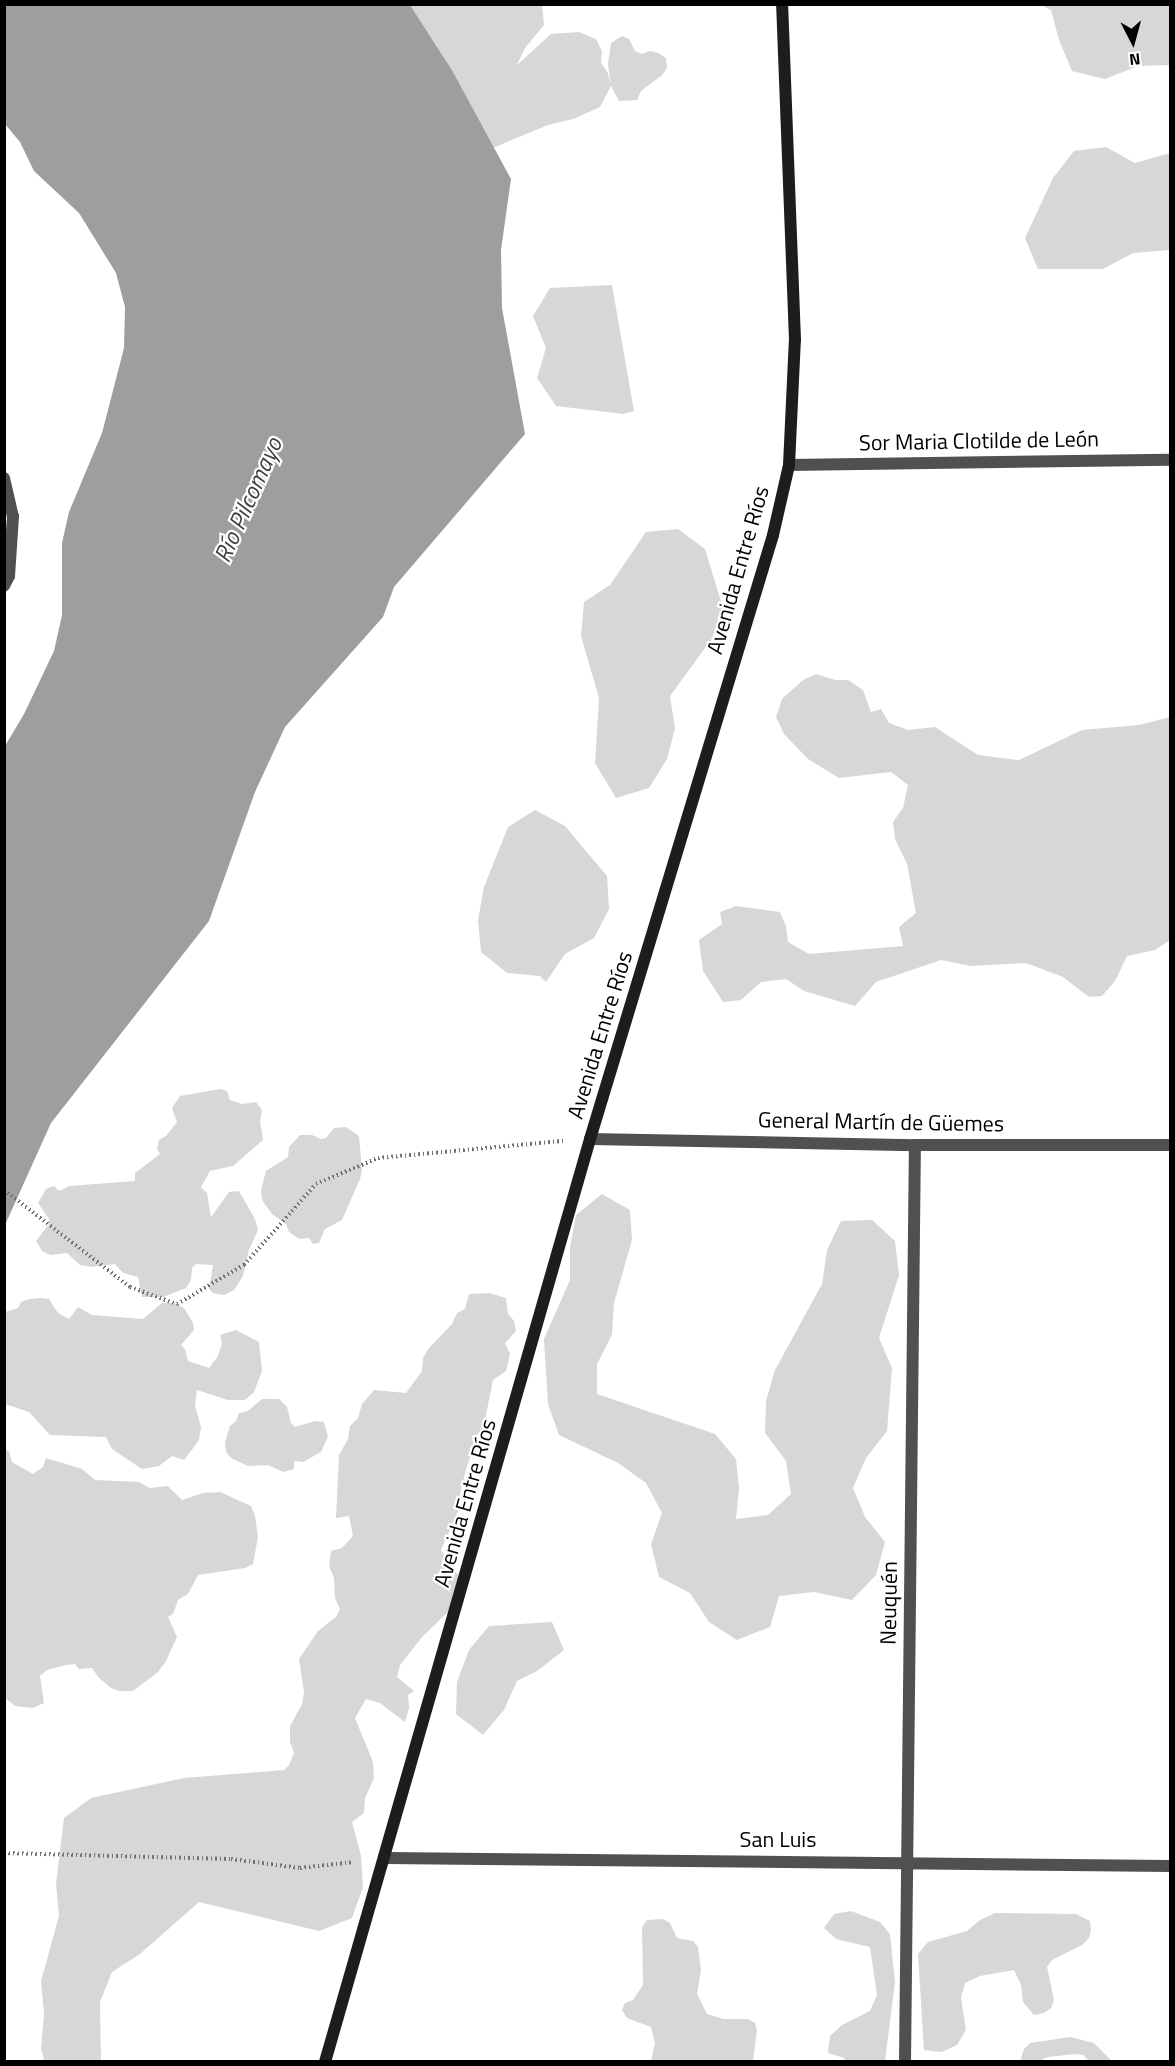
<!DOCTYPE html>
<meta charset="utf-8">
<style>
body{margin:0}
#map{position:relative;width:1175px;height:2066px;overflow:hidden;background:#fff;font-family:"Titillium Web",sans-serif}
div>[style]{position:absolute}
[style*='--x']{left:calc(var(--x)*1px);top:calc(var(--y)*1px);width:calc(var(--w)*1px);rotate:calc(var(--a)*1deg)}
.green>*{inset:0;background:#d7d7d7}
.water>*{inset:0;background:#9e9e9e}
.path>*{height:4px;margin-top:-2px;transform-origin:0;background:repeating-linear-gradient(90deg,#727272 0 1.5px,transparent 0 4.5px)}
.street>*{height:12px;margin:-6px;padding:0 6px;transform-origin:6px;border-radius:6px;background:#505050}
.secondary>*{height:12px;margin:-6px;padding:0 6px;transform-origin:6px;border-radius:6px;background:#1d1d1d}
span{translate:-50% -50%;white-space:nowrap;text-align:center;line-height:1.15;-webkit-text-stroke:4.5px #fff;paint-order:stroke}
.street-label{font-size:22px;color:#000}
.water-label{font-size:24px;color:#3f3f3f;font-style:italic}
.frame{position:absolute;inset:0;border:6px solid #000;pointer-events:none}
.north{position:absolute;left:1103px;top:12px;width:60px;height:60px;-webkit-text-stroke:4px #fff;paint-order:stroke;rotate:174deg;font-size:16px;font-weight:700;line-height:24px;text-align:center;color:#000}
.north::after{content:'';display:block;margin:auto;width:21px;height:27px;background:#000;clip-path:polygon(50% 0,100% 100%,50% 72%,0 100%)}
</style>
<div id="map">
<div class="green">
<div style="clip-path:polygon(495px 4px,542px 5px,544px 25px,525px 48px,517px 65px,551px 34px,579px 32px,596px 39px,602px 51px,601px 63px,608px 73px,611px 85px,608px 64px,611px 43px,622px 36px,629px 39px,635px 51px,642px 54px,650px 51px,658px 53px,666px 58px,667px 68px,662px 75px,641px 91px,637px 100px,619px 101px,611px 86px,600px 107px,573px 119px,548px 125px,495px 147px,483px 149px,399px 5px)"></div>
<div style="clip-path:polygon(1041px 5px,1170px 5px,1170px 65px,1138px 66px,1105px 79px,1072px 71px,1059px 40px,1051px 10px)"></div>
<div style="clip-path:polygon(1106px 147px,1135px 163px,1170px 153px,1170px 250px,1133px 253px,1103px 269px,1038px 269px,1025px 238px,1053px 178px,1074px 151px)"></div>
<div style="clip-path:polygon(612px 285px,634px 411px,623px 414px,556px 406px,537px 378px,546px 348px,533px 316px,550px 288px)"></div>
<div style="clip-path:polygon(678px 529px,705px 549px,724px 611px,711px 640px,670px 696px,675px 728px,667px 759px,649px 788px,616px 798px,595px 763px,599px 698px,581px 636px,584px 602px,610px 585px,646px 532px)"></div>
<div style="clip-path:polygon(816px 674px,835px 680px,848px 680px,863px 690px,871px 712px,881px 709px,889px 723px,908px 730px,935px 727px,978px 755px,1019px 760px,1082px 730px,1139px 725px,1170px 717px,1170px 940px,1155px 950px,1127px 956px,1115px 981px,1102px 996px,1089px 997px,1063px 977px,1026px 963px,970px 966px,941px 960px,876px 982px,855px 1006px,804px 991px,786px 979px,761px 982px,741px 1000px,723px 1002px,703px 971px,699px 940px,722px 924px,720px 912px,736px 906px,780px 912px,786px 926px,788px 942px,809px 954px,903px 946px,899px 927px,916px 913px,907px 864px,895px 839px,893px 822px,903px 808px,908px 785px,891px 772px,839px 778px,808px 759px,784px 734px,776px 717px,782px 699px,803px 680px)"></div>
<div style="clip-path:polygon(535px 810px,565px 826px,607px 876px,609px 909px,594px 938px,565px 954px,546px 982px,540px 976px,507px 973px,481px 952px,478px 920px,484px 887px,508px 827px)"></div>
<div style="clip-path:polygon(220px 1089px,227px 1091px,230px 1100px,242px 1104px,256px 1102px,262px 1110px,260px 1121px,263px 1140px,233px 1166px,210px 1171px,201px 1187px,207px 1193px,211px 1217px,229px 1192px,239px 1191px,255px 1219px,258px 1230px,249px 1250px,243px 1276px,234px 1290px,224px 1295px,213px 1293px,209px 1289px,213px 1265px,196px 1264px,192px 1268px,191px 1280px,186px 1288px,163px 1297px,142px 1297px,138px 1277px,123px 1273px,115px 1264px,91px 1267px,80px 1265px,67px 1253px,50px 1255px,42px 1251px,36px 1241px,49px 1224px,49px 1219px,38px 1203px,46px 1189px,54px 1186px,59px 1191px,69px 1186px,135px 1181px,135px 1173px,160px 1154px,157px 1149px,159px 1140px,166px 1136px,177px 1122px,172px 1108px,180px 1096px)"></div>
<div style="clip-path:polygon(346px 1127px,359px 1136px,362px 1170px,360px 1179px,342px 1220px,325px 1229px,319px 1243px,313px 1244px,309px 1238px,299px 1239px,289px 1232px,286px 1224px,272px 1214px,262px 1200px,261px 1190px,266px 1171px,288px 1157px,289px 1147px,300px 1135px,312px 1135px,321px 1139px,326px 1138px,334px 1128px)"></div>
<div style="clip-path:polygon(602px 1194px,630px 1210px,632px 1240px,614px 1303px,612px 1335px,597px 1364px,597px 1394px,715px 1434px,736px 1459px,739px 1489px,736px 1519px,768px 1515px,791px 1494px,786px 1461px,765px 1433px,766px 1401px,775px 1370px,822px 1284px,827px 1250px,841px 1221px,872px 1220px,895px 1241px,899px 1275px,879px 1338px,892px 1368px,887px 1431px,866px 1458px,853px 1488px,865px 1517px,885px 1542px,876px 1575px,852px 1600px,814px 1592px,779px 1596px,770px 1627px,737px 1640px,709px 1622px,690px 1593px,659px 1577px,651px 1544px,662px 1513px,646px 1483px,618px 1463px,559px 1435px,548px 1404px,544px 1339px,570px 1280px,570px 1247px,576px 1215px)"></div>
<div style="clip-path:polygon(489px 1293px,506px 1298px,508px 1314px,514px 1321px,516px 1331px,505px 1343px,510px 1354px,506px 1371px,493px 1380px,483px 1430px,476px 1436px,476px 1452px,471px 1455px,466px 1469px,459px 1498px,459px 1509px,441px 1550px,462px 1581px,448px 1612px,423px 1636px,400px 1665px,397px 1677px,414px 1691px,408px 1695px,409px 1708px,405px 1722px,380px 1703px,366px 1699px,355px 1718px,373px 1762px,374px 1778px,365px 1798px,364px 1813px,352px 1822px,361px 1856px,363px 1887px,352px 1918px,319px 1931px,199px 1902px,140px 1954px,112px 1972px,100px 2002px,101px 2061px,44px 2061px,41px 2048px,44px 2014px,41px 1981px,59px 1916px,56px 1883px,64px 1818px,91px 1798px,184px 1778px,284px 1770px,289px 1765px,294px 1753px,290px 1742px,290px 1726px,302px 1704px,304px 1692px,299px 1659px,318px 1631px,336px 1617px,340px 1609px,335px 1598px,334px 1578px,329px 1566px,331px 1551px,342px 1548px,353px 1536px,349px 1516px,336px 1518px,339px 1455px,348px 1439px,350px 1426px,358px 1418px,362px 1404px,374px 1390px,406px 1393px,422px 1371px,423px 1358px,429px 1348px,452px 1324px,457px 1313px,465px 1309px,469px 1294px)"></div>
<div style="clip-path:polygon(40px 1298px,49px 1299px,58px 1313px,69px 1319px,78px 1307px,92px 1315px,143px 1319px,162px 1303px,174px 1303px,184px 1308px,193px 1323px,194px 1330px,181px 1345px,185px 1349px,188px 1361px,209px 1368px,218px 1356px,222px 1343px,220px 1335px,236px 1330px,259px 1342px,262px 1371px,254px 1392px,245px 1400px,228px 1400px,197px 1390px,195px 1406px,201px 1427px,199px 1440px,191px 1451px,184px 1460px,172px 1456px,159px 1466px,142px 1469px,112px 1449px,106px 1437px,50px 1435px,29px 1412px,5px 1404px,5px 1312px,18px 1308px,21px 1302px,29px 1299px)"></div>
<div style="clip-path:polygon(262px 1399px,279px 1399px,287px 1407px,291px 1423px,295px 1427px,315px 1421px,324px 1422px,328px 1437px,321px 1452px,303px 1462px,294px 1461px,294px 1469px,283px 1472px,268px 1465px,248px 1466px,231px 1458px,226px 1452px,225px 1442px,230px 1426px,236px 1421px,239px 1413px,248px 1411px)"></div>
<div style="clip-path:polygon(5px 1449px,9px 1451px,12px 1462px,33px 1474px,43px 1467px,46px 1458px,82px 1469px,95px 1480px,139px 1482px,150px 1488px,168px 1486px,182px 1500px,203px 1493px,220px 1492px,251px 1506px,255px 1516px,258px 1537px,253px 1564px,245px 1568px,198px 1575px,188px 1594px,178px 1600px,173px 1614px,168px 1617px,177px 1637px,166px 1661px,158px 1672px,133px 1691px,119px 1691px,111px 1688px,99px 1678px,92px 1668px,79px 1669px,75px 1664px,66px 1665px,47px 1670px,40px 1676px,44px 1703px,33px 1708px,15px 1706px,4px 1697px)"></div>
<div style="clip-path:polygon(552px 1622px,564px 1650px,537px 1671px,517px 1681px,504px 1710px,483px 1735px,456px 1714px,457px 1682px,469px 1650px,489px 1626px)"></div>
<div style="clip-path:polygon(851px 1911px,880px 1922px,890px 1934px,895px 1982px,885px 2061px,846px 2061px,844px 2058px,828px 2053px,830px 2036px,842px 2025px,870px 2011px,877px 1995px,870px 1947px,836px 1939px,824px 1928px,834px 1914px)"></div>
<div style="clip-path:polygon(995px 1913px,1076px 1914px,1090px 1921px,1091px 1930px,1089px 1938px,1082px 1945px,1052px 1960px,1047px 1967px,1054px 2000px,1051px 2008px,1044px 2013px,1034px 2015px,1023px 2002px,1021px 1985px,1014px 1970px,980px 1976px,965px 1983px,961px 1998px,966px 2030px,957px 2045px,942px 2052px,924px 2050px,918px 1954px,928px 1942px,967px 1931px,980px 1920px)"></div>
<div style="clip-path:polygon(663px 1919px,670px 1923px,677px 1938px,693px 1941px,698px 1947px,701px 1970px,697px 1994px,707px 2014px,723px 2019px,748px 2019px,755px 2023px,757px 2030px,753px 2061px,651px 2061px,655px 2043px,651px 2027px,627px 2018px,622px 2010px,625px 2003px,633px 2000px,643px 1985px,642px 1927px,647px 1920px)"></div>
<div style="clip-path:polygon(1070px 2037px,1094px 2043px,1112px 2061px,1089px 2061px,1083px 2055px,1075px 2054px,1048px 2057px,1039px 2061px,1020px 2061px,1024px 2049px,1030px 2043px)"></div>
</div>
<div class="water">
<div style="clip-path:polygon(5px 4px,410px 5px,453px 72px,511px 179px,501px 250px,502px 308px,525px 434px,394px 587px,383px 617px,285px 727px,255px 792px,209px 921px,51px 1123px,5px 1225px,5px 746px,24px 714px,54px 651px,62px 615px,62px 543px,69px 512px,102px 433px,124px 348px,125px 307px,116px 273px,79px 213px,34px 171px,20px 142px,5px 124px)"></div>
</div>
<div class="path">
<div style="--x:4;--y:1190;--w:159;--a:37.6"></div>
<div style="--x:130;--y:1287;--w:50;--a:19.9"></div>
<div style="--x:177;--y:1304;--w:78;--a:-30.2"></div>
<div style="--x:244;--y:1265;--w:108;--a:-48.4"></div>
<div style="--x:316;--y:1184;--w:67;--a:-22.8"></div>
<div style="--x:378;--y:1158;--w:186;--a:-5.3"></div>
<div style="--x:4;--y:1853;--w:227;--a:1.5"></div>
<div style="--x:231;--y:1859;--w:70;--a:7.4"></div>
<div style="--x:300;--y:1868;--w:54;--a:-6.3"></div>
</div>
<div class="street">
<div style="--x:789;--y:465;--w:381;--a:-0.8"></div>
<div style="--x:4;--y:478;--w:39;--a:77"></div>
<div style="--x:13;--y:516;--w:60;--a:93.8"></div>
<div style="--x:9;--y:576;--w:11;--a:117"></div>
<div style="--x:590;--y:1139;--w:325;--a:1.1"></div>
<div style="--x:915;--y:1145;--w:255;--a:0"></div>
<div style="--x:386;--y:1858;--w:784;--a:0.58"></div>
<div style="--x:905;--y:2062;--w:917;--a:-89.38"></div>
</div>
<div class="secondary">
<div style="--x:325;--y:2062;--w:960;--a:-73.98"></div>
<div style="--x:590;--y:1139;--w:631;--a:-73.14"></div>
<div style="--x:773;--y:535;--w:72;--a:-77.1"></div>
<div style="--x:789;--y:465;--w:125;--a:-87.3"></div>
<div style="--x:795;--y:340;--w:336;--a:-92.2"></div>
</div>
<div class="street-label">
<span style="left:979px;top:441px;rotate:-1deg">Sor Maria Clotilde de León</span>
<span style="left:738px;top:570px;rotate:-74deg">Avenida Entre Ríos</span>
<span style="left:600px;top:1035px;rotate:-73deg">Avenida Entre Ríos</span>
<span style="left:881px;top:1122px;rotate:1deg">General Martín de Güemes</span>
<span style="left:465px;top:1503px;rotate:-74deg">Avenida Entre Ríos</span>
<span style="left:889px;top:1603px;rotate:-89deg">Neuquén</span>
<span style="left:778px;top:1840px">San Luis</span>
</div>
<div class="water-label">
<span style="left:248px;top:500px;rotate:-66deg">Río Pilcomayo</span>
</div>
<div class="frame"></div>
<div class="north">N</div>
</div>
